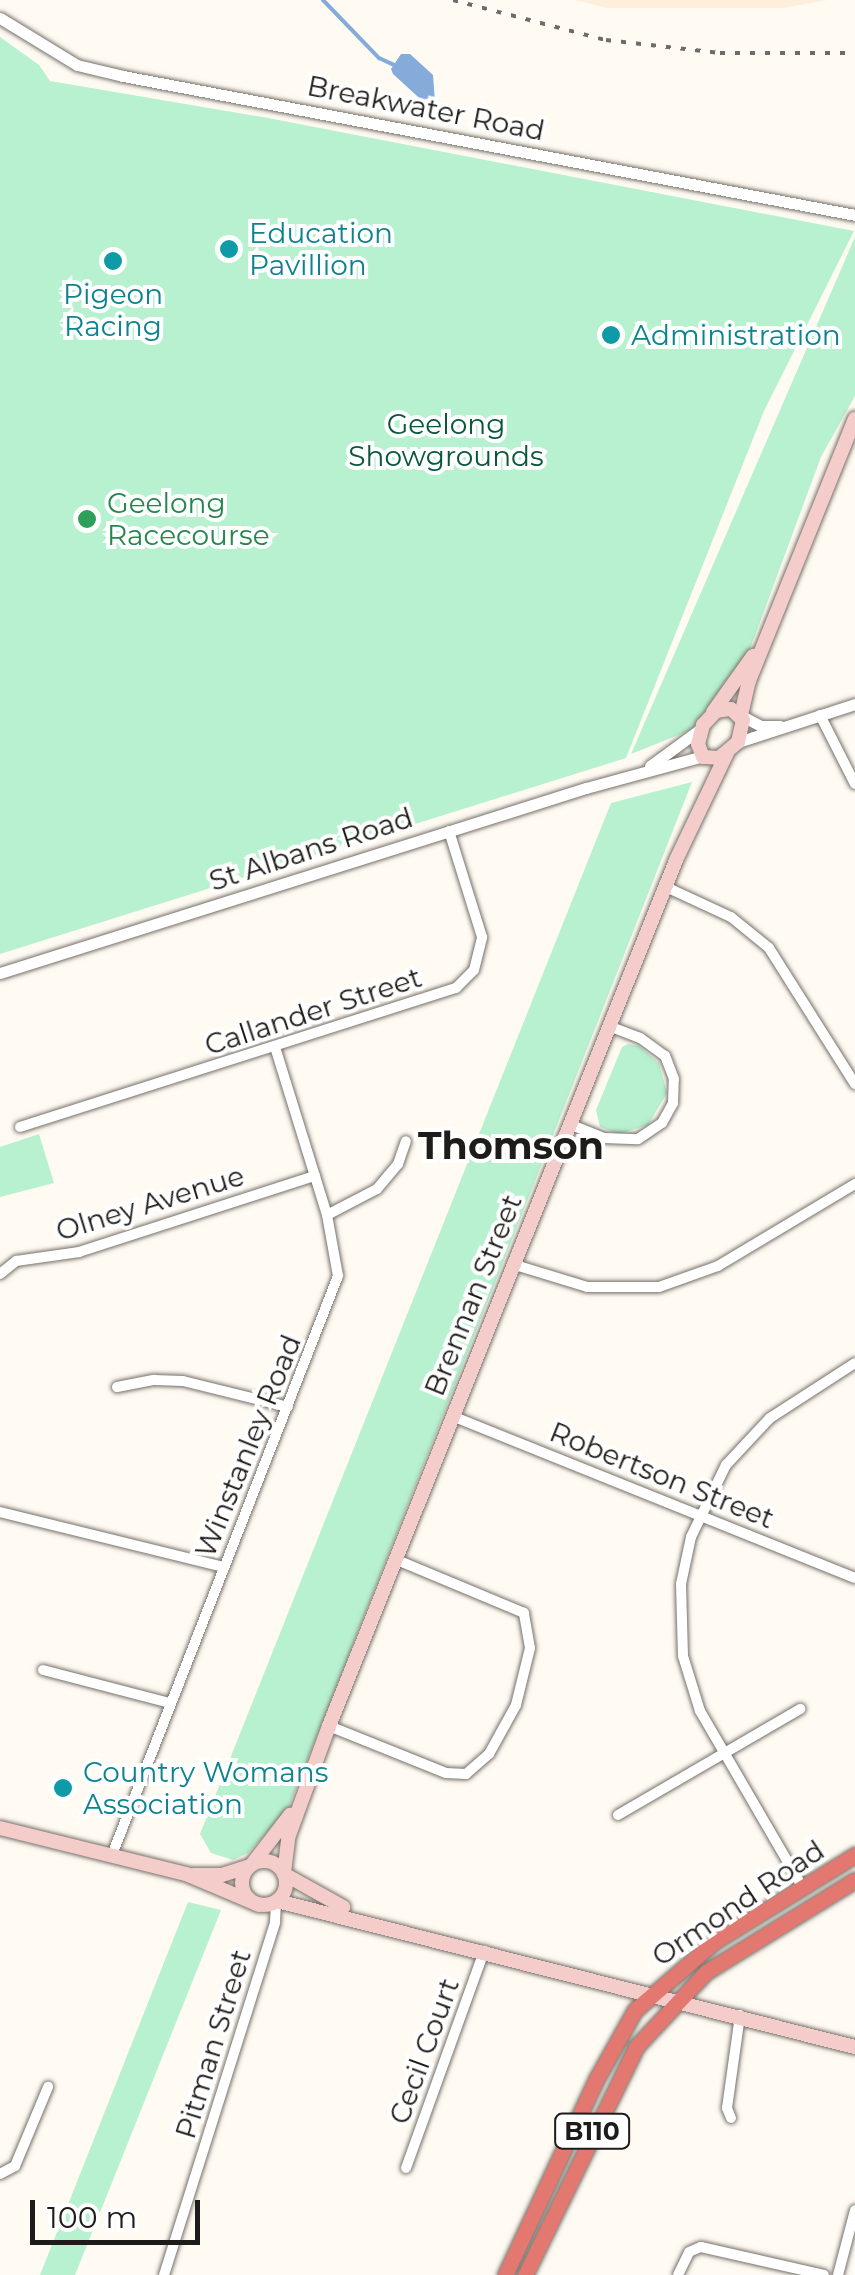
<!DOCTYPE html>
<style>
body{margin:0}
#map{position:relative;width:855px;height:2275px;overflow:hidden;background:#fffaf2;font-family:Montserrat,sans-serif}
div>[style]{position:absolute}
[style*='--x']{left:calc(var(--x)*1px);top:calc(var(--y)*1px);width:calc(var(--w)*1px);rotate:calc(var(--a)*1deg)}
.industrial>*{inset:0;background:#ffeedc}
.green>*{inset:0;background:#b7f1d0}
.water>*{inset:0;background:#84abda}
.stream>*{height:4px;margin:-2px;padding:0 2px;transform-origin:2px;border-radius:2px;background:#84abda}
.roads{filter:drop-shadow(0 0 2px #75716a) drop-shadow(0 0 2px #75716a)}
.minor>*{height:10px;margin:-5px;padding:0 5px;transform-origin:5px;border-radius:5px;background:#fff}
.tertiary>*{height:11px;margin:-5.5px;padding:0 5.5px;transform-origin:5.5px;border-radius:5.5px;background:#fff}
.secondary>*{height:14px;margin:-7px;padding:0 7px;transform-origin:7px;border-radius:7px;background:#f4ccc9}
.secondary>.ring{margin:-7px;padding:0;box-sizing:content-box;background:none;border:14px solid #f4ccc9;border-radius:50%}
.trunk>*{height:15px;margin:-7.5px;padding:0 7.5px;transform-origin:7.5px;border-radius:7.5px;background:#e37870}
.rail>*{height:4px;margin-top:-2px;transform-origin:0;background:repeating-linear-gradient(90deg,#6f6c67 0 5px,transparent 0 15px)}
.dots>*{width:28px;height:28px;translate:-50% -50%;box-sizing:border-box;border:5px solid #fff;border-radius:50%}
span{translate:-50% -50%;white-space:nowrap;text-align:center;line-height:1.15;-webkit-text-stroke:8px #fff;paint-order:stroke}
.shield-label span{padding:2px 8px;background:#fff;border:2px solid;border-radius:8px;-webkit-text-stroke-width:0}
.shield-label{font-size:25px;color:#1e1c1a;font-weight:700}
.street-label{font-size:28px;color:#1e1c1a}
.culture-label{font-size:28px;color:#0d838f}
.left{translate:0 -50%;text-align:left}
.park-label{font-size:28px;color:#095839}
.leisure-label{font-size:28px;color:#27864d}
.district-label{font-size:38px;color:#1e1c1a;font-weight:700}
.scale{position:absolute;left:30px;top:2200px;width:170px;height:45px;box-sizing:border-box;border:5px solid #1e1c1a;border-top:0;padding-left:12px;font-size:30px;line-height:35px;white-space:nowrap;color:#1e1c1a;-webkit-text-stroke:8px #fff;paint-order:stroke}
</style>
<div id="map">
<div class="industrial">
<div style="clip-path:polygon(576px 0,827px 0,783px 8px,607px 8px)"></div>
</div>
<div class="green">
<div style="clip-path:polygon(0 37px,39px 65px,50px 81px,268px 118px,854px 231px,764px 411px,626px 758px,0 954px)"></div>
<div style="clip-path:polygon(855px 237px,855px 396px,821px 457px,750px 649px,691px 730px,631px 754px)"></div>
<div style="clip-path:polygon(692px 782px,288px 1809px,248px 1853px,233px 1860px,211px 1853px,200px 1834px,611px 803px)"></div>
<div style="clip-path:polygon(628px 1044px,639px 1046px,659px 1063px,667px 1093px,648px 1125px,619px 1134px,600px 1127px,596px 1110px,622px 1047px)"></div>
<div style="clip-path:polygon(39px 1134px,54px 1183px,0 1197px,0 1147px)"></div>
<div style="clip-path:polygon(188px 1902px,221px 1910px,75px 2275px,40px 2275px)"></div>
</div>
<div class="water">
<div style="clip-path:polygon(401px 54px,410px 54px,433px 75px,435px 102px,428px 106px,393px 74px,391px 69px)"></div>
</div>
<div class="stream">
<div style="--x:323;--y:0;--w:81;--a:46"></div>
<div style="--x:379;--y:58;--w:17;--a:25"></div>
</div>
<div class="roads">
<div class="minor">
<div style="--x:820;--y:715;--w:77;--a:63.1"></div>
<div style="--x:666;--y:887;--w:72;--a:24.8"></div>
<div style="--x:731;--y:917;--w:49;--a:39.2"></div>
<div style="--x:769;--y:948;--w:161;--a:57.7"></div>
<div style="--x:569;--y:1124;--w:38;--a:22"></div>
<div style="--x:604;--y:1138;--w:34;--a:2"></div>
<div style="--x:638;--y:1139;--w:29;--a:-34"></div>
<div style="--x:662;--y:1123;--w:23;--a:-61"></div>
<div style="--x:673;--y:1103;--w:24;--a:-88"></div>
<div style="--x:674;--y:1079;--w:25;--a:-111"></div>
<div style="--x:665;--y:1056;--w:31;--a:-144"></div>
<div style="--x:640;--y:1038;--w:31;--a:-159"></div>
<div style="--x:20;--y:1127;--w:458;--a:-17.7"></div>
<div style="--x:456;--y:988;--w:25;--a:-45"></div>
<div style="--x:474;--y:970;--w:34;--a:-76"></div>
<div style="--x:482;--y:937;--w:111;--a:-107.3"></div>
<div style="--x:327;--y:1215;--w:56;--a:-27.5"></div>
<div style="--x:377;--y:1189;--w:33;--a:-50"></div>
<div style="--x:398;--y:1164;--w:24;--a:-71"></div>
<div style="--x:512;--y:1264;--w:78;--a:17"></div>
<div style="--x:587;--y:1287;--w:72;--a:0"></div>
<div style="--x:659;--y:1287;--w:63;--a:-19.6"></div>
<div style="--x:718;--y:1266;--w:160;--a:-30.9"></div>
<div style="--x:0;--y:1274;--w:21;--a:-39"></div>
<div style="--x:16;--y:1261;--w:64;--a:-8.1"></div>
<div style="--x:79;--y:1252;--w:248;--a:-17.9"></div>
<div style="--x:117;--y:1387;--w:38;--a:-11"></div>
<div style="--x:154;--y:1380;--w:29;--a:2"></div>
<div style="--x:183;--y:1381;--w:108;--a:13.9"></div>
<div style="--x:452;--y:1416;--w:434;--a:21.9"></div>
<div style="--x:0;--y:1512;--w:231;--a:13.8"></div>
<div style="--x:43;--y:1670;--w:131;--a:14.6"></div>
<div style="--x:329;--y:1726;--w:126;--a:21.9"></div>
<div style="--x:446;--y:1773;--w:20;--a:3"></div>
<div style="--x:466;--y:1774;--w:30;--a:-41"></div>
<div style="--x:489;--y:1754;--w:56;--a:-61.1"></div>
<div style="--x:516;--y:1705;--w:59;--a:-76.2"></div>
<div style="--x:530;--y:1648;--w:36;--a:-100"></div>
<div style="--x:524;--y:1613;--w:140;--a:-157.3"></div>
<div style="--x:618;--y:1815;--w:211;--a:-30.2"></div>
<div style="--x:112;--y:1855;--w:622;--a:-68.68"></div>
<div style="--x:338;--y:1276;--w:62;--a:-100.2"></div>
<div style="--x:327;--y:1215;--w:176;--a:-107.2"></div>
<div style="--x:803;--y:1888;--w:205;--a:-120.2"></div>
<div style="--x:700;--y:1711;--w:58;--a:-107.2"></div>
<div style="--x:683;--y:1656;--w:72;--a:-91.6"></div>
<div style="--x:681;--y:1584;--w:48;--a:-78"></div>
<div style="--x:691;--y:1537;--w:80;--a:-64.1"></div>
<div style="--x:726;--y:1465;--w:64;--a:-46.9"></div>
<div style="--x:770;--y:1418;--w:101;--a:-32.9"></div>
<div style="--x:731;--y:2118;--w:11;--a:-112"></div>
<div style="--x:727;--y:2108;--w:94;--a:-82"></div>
<div style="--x:406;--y:2168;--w:231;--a:-70.2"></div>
<div style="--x:0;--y:2174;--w:17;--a:-28"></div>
<div style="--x:15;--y:2166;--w:86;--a:-67.3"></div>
<div style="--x:164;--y:2275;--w:370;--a:-72.5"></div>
<div style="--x:275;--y:1922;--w:21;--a:-87"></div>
<div style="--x:678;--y:2275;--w:25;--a:-64"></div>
<div style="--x:689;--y:2252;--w:13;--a:-23"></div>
<div style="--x:701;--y:2247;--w:126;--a:12.8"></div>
<div style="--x:838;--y:2275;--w:67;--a:-75.3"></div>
</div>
<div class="tertiary">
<div style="--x:0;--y:18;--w:90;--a:31.4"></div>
<div style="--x:77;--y:65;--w:47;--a:13.4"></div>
<div style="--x:123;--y:76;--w:745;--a:10.75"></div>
<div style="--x:742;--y:716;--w:21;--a:28"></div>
<div style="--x:761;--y:726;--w:19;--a:0"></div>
<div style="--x:738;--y:742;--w:123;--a:-18"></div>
<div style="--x:650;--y:766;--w:61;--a:-36.3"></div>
<div style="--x:0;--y:973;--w:615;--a:-17.52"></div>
<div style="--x:586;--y:788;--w:121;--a:-15.3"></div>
</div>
<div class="secondary">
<div style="--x:731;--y:709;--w:16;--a:43"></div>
<div style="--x:743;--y:720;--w:23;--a:103"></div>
<div style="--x:738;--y:742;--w:25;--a:140"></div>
<div style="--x:719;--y:758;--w:16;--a:-176"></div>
<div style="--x:703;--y:757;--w:14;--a:-111"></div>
<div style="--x:698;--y:744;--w:20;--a:-75"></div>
<div style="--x:703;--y:725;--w:19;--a:-47"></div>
<div style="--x:716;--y:711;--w:15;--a:-8"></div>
<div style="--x:713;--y:712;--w:69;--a:-54.5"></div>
<div style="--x:741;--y:715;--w:35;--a:-77"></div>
<div style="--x:749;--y:681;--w:283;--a:-68"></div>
<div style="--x:0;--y:1828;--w:192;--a:13.9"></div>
<div style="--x:186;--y:1874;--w:79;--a:23"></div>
<div class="ring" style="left:242px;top:1861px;width:30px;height:30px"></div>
<div style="--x:253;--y:1863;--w:61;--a:-52.4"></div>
<div style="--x:284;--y:1873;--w:35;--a:-83"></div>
<div style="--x:288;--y:1838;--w:119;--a:-69.9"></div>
<div style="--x:329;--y:1726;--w:933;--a:-68.16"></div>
<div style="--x:676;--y:860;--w:119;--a:-64.5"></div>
<div style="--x:284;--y:1874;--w:68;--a:29.2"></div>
<div style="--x:193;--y:1875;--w:29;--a:0"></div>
<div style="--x:222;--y:1875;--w:29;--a:-18"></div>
<div style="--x:277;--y:1901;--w:596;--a:14.18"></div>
</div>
<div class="trunk">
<div style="--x:505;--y:2275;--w:217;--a:-65"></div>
<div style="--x:597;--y:2078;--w:78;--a:-60.8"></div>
<div style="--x:635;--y:2010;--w:104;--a:-40.7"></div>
<div style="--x:714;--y:1942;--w:166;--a:-31.7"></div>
<div style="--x:525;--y:2275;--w:254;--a:-64"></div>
<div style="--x:636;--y:2047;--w:103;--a:-47"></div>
<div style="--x:706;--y:1972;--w:175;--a:-31.7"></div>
</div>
</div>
<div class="rail">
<div style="--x:453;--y:0;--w:158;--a:14.7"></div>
<div style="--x:606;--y:40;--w:115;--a:6.5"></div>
<div style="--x:720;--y:53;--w:135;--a:0"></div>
</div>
<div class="dots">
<div style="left:229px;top:249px;background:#0f9aa8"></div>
<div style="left:113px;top:261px;background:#0f9aa8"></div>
<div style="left:611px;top:335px;background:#0f9aa8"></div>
<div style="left:87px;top:519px;background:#2e9e5b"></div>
<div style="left:63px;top:1788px;background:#0f9aa8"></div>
</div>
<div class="shield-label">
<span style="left:592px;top:2131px">B110</span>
</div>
<div class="street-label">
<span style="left:426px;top:108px;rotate:11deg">Breakwater Road</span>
<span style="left:311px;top:849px;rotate:-18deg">St Albans Road</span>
<span style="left:313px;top:1011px;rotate:-18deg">Callander Street</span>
<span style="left:150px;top:1203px;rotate:-17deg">Olney Avenue</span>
<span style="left:473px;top:1295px;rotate:-68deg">Brennan Street</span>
<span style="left:248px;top:1446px;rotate:-68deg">Winstanley Road</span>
<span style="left:662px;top:1475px;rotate:22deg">Robertson Street</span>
<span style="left:738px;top:1903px;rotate:-34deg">Ormond Road</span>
<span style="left:213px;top:2044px;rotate:-73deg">Pitman Street</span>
<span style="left:424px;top:2051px;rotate:-70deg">Cecil Court</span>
</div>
<div class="culture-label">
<span class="left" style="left:249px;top:249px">Education<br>Pavillion</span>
<span style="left:113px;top:310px">Pigeon<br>Racing</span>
<span class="left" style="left:631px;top:335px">Administration</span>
<span class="left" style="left:83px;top:1788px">Country Womans<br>Association</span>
</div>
<div class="park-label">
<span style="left:446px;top:440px">Geelong<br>Showgrounds</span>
</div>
<div class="leisure-label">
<span class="left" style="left:107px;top:519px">Geelong<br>Racecourse</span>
</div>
<div class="district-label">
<span style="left:511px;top:1146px">Thomson</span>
</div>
<div class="scale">100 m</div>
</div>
